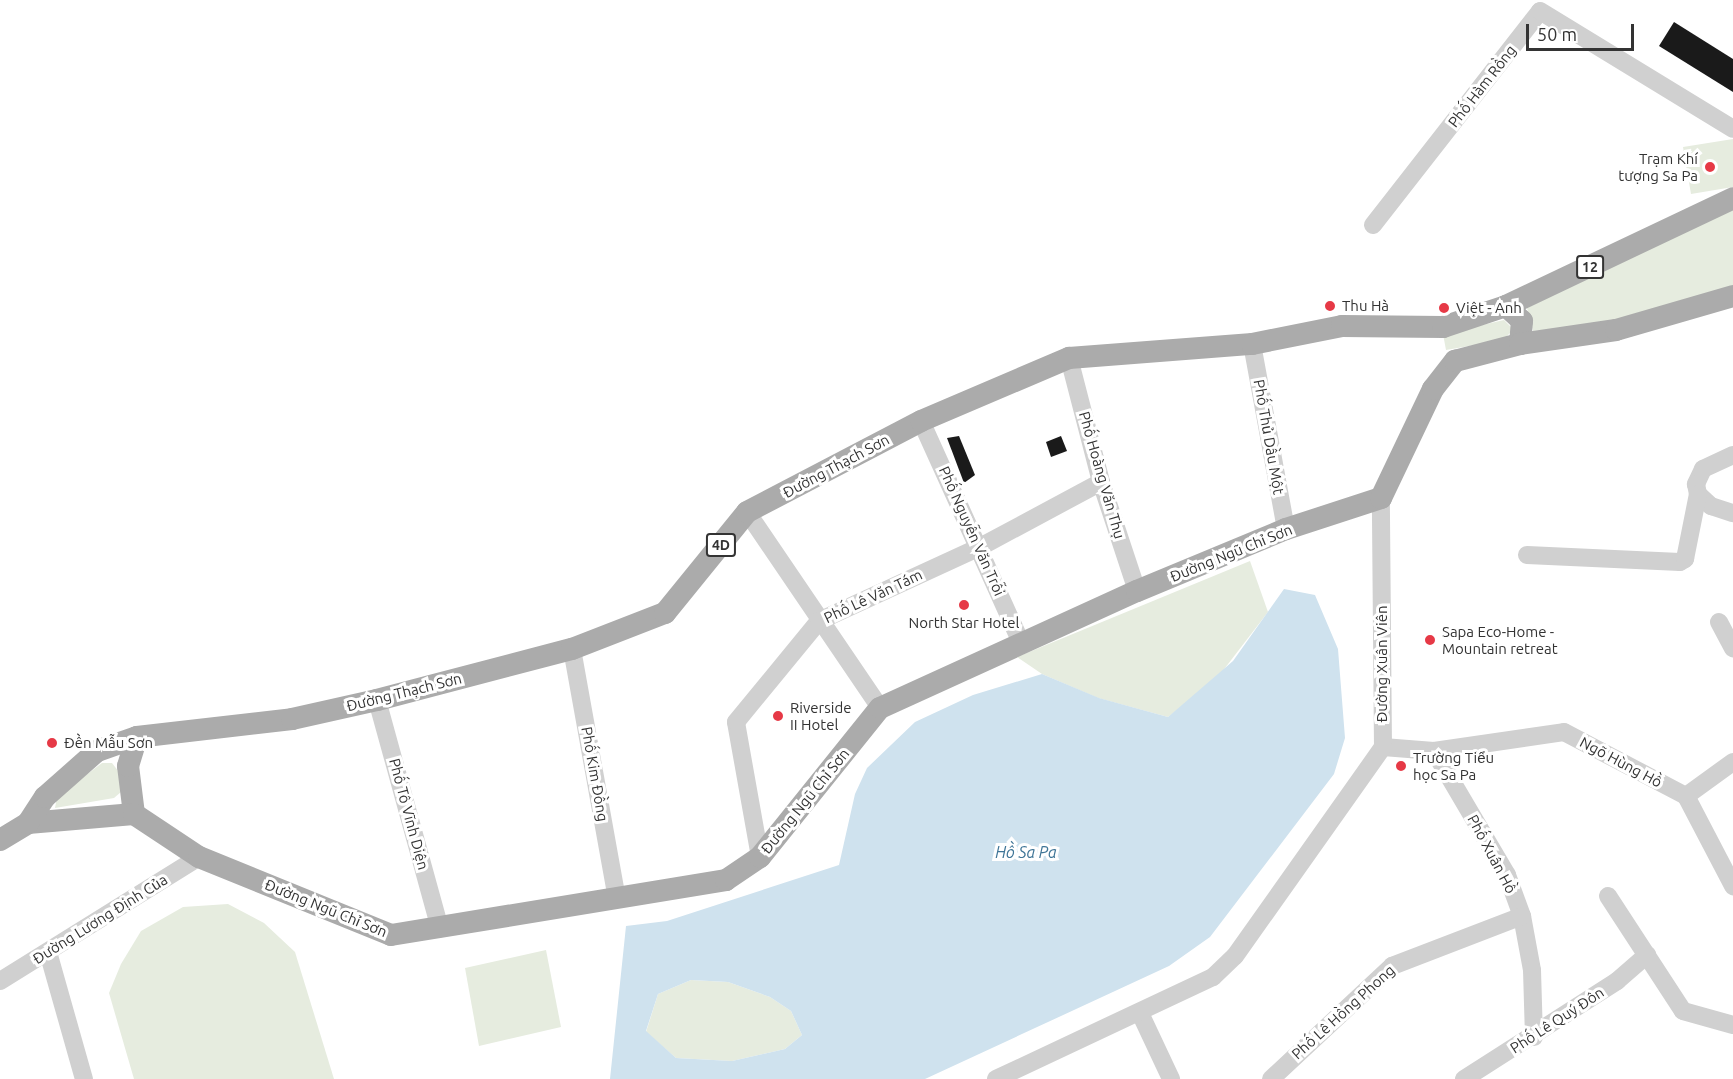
<!DOCTYPE html>
<meta charset="utf-8">
<style>
body{margin:0}
#map{position:relative;width:1733px;height:1079px;overflow:hidden;background:#fff;font-family:Ubuntu,sans-serif}
div>[style]{position:absolute}
[style*='--x']{left:calc(var(--x)*1px);top:calc(var(--y)*1px);width:calc(var(--w)*1px);rotate:calc(var(--a)*1deg)}
.green>*{inset:0;background:#e6ecdf}
.water>*{inset:0;background:#cfe2ee}
.building>*{inset:0;background:#1a1a1a}
.minor>*{height:18px;margin:-9px;padding:0 9px;transform-origin:9px;border-radius:9px;background:#d0d0d0}
.major>*{height:22px;margin:-11px;padding:0 11px;transform-origin:11px;border-radius:11px;background:#ababab}
.dots>*{width:16px;height:16px;translate:-50% -50%;box-sizing:border-box;border:3px solid #fff;border-radius:50%}
span{translate:-50% -50%;white-space:nowrap;text-align:center;line-height:1.15;-webkit-text-stroke:6px #fff;paint-order:stroke}
.shield-label span{padding:2px 4px;background:#fff;border:2px solid;border-radius:4px;-webkit-text-stroke-width:0}
.shield-label{font-size:14px;color:#333;font-weight:700}
.street-label{font-size:15px;color:#333}
.poi-label{font-size:15px;color:#333}
.right{translate:-100% -50%;text-align:right}
.left{translate:0 -50%;text-align:left}
.water-label{font-size:16px;color:#3f7597;font-style:italic}
.scale{position:absolute;left:1526px;top:24px;width:108px;height:27px;box-sizing:border-box;border:3px solid #333;border-top:0;padding-left:8px;font-size:18px;line-height:21px;white-space:nowrap;color:#333;-webkit-text-stroke:4px #fff;paint-order:stroke}
</style>
<div id="map">
<div class="green">
<div style="clip-path:polygon(1733px 139px,1733px 187px,1691px 194px,1683px 147px)"></div>
<div style="clip-path:polygon(1733px 204px,1733px 288px,1608px 324px,1533px 331px,1527px 308px)"></div>
<div style="clip-path:polygon(1504px 320px,1513px 329px,1504px 340px,1446px 350px,1443px 334px)"></div>
<div style="clip-path:polygon(1250px 561px,1268px 612px,1215px 681px,1168px 717px,1098px 698px,1042px 674px,1017px 657px)"></div>
<div style="clip-path:polygon(102px 763px,112px 763px,122px 776px,121px 792px,114px 798px,55px 808px,57px 797px)"></div>
<div style="clip-path:polygon(228px 904px,264px 923px,295px 952px,334px 1079px,134px 1079px,109px 993px,121px 964px,141px 931px,183px 907px)"></div>
<div style="clip-path:polygon(546px 950px,561px 1027px,479px 1046px,465px 968px)"></div>
<div style="clip-path:polygon(691px 980px,728px 982px,770px 997px,791px 1011px,802px 1035px,785px 1049px,732px 1061px,676px 1058px,646px 1032px,658px 994px)"></div>
</div>
<div class="water">
<div style="clip-path:polygon(evenodd,1284px 589px,1315px 595px,1338px 649px,1345px 738px,1334px 774px,1210px 937px,1169px 966px,925px 1079px,610px 1079px,626px 926px,667px 921px,839px 865px,855px 794px,867px 768px,915px 722px,973px 695px,1042px 674px,1099px 698px,1168px 717px,1233px 661px,1284px 589px,691px 980px,728px 982px,770px 997px,791px 1011px,802px 1035px,785px 1049px,732px 1061px,676px 1058px,646px 1031px,658px 994px,691px 980px)"></div>
</div>
<div class="building">
<div style="clip-path:polygon(1674px 22px,1733px 59px,1733px 92px,1659px 46px)"></div>
<div style="clip-path:polygon(959px 436px,975px 475px,964px 483px,947px 438px)"></div>
<div style="clip-path:polygon(1061px 436px,1067px 451px,1051px 457px,1046px 442px)"></div>
</div>
<div class="minor">
<div style="--x:1373;--y:225;--w:271;--a:-52"></div>
<div style="--x:1540;--y:11;--w:226;--a:31.4"></div>
<div style="--x:1252;--y:344;--w:188;--a:79.6"></div>
<div style="--x:1069;--y:358;--w:128;--a:75.5"></div>
<div style="--x:1101;--y:482;--w:115;--a:71.7"></div>
<div style="--x:921;--y:421;--w:243;--a:65.7"></div>
<div style="--x:1733;--y:455;--w:33;--a:155"></div>
<div style="--x:1703;--y:469;--w:17;--a:115"></div>
<div style="--x:1696;--y:484;--w:10;--a:79"></div>
<div style="--x:1698;--y:494;--w:18;--a:43"></div>
<div style="--x:1711;--y:506;--w:23;--a:18"></div>
<div style="--x:747;--y:512;--w:237;--a:55.8"></div>
<div style="--x:1527;--y:555;--w:153;--a:2.6"></div>
<div style="--x:1680;--y:562;--w:6;--a:-31"></div>
<div style="--x:1685;--y:559;--w:66;--a:-78.7"></div>
<div style="--x:1719;--y:622;--w:30;--a:62"></div>
<div style="--x:572;--y:649;--w:254;--a:79.8"></div>
<div style="--x:377;--y:700;--w:237;--a:74.6"></div>
<div style="--x:1383;--y:747;--w:51;--a:4.5"></div>
<div style="--x:1434;--y:751;--w:131;--a:-8.3"></div>
<div style="--x:1564;--y:732;--w:138;--a:27.7"></div>
<div style="--x:1686;--y:796;--w:102;--a:62.4"></div>
<div style="--x:1434;--y:751;--w:144;--a:59.5"></div>
<div style="--x:1507;--y:875;--w:44;--a:69.9"></div>
<div style="--x:1522;--y:916;--w:55;--a:79.5"></div>
<div style="--x:1532;--y:970;--w:67;--a:88.3"></div>
<div style="--x:1686;--y:796;--w:58;--a:-35.9"></div>
<div style="--x:760;--y:857;--w:137;--a:-100.1"></div>
<div style="--x:736;--y:722;--w:131;--a:-50.6"></div>
<div style="--x:819;--y:621;--w:177;--a:-24.7"></div>
<div style="--x:980;--y:547;--w:137;--a:-28.2"></div>
<div style="--x:1608;--y:896;--w:137;--a:56.9"></div>
<div style="--x:1683;--y:1011;--w:52;--a:15.6"></div>
<div style="--x:48;--y:952;--w:132;--a:74.2"></div>
<div style="--x:0;--y:981;--w:234;--a:-31.9"></div>
<div style="--x:1140;--y:1013;--w:73;--a:64.8"></div>
<div style="--x:996;--y:1079;--w:240;--a:-25.2"></div>
<div style="--x:1213;--y:977;--w:30;--a:-44"></div>
<div style="--x:1235;--y:956;--w:256;--a:-54.7"></div>
<div style="--x:1383;--y:747;--w:249;--a:-90.5"></div>
<div style="--x:1271;--y:1079;--w:166;--a:-43"></div>
<div style="--x:1392;--y:966;--w:139;--a:-21"></div>
<div style="--x:1464;--y:1079;--w:182;--a:-32.6"></div>
<div style="--x:1617;--y:981;--w:40;--a:-41"></div>
</div>
<div class="major">
<div style="--x:1506;--y:306;--w:22;--a:43"></div>
<div style="--x:1522;--y:321;--w:23;--a:95"></div>
<div style="--x:134;--y:814;--w:48;--a:-97.1"></div>
<div style="--x:128;--y:766;--w:30;--a:-73"></div>
<div style="--x:28;--y:823;--w:106;--a:-4.9"></div>
<div style="--x:134;--y:814;--w:78;--a:33.5"></div>
<div style="--x:199;--y:857;--w:207;--a:22.1"></div>
<div style="--x:391;--y:935;--w:339;--a:-9.3"></div>
<div style="--x:726;--y:880;--w:41;--a:-34.1"></div>
<div style="--x:760;--y:857;--w:191;--a:-51.2"></div>
<div style="--x:880;--y:708;--w:282;--a:-24.5"></div>
<div style="--x:1137;--y:591;--w:161;--a:-22.6"></div>
<div style="--x:1286;--y:529;--w:100;--a:-18.1"></div>
<div style="--x:1381;--y:498;--w:121;--a:-64.5"></div>
<div style="--x:1433;--y:389;--w:36;--a:-52"></div>
<div style="--x:1455;--y:361;--w:67;--a:-14.7"></div>
<div style="--x:1520;--y:344;--w:97;--a:-8.3"></div>
<div style="--x:1616;--y:330;--w:122;--a:-16.2"></div>
<div style="--x:0;--y:840;--w:33;--a:-31"></div>
<div style="--x:28;--y:823;--w:31;--a:-57"></div>
<div style="--x:45;--y:797;--w:69;--a:-41.5"></div>
<div style="--x:97;--y:751;--w:42;--a:-19.3"></div>
<div style="--x:137;--y:737;--w:156;--a:-6.6"></div>
<div style="--x:292;--y:719;--w:87;--a:-12.6"></div>
<div style="--x:377;--y:700;--w:202;--a:-14.7"></div>
<div style="--x:572;--y:649;--w:100;--a:-21.2"></div>
<div style="--x:665;--y:613;--w:130;--a:-50.9"></div>
<div style="--x:747;--y:512;--w:196;--a:-27.6"></div>
<div style="--x:921;--y:421;--w:161;--a:-23.1"></div>
<div style="--x:1069;--y:358;--w:184;--a:-4.4"></div>
<div style="--x:1252;--y:344;--w:92;--a:-11.3"></div>
<div style="--x:1342;--y:326;--w:101;--a:0.6"></div>
<div style="--x:1443;--y:327;--w:66;--a:-18.4"></div>
<div style="--x:1506;--y:306;--w:251;--a:-25.4"></div>
</div>
<div class="dots">
<div style="left:1710px;top:167px;background:#e63946"></div>
<div style="left:1330px;top:306px;background:#e63946"></div>
<div style="left:1444px;top:308px;background:#e63946"></div>
<div style="left:964px;top:605px;background:#e63946"></div>
<div style="left:1430px;top:640px;background:#e63946"></div>
<div style="left:778px;top:716px;background:#e63946"></div>
<div style="left:52px;top:743px;background:#e63946"></div>
<div style="left:1401px;top:766px;background:#e63946"></div>
</div>
<div class="shield-label">
<span style="left:1590px;top:267px">12</span>
<span style="left:721px;top:545px">4D</span>
</div>
<div class="street-label">
<span style="left:1482px;top:86px;rotate:-52deg">Phố Hàm Rồng</span>
<span style="left:1269px;top:437px;rotate:80deg">Phố Thủ Dầu Một</span>
<span style="left:836px;top:466px;rotate:-28deg">Đường Thạch Sơn</span>
<span style="left:1102px;top:475px;rotate:74deg">Phố Hoàng Văn Thụ</span>
<span style="left:972px;top:531px;rotate:66deg">Phố Nguyễn Văn Trỗi</span>
<span style="left:1231px;top:553px;rotate:-22deg">Đường Ngũ Chỉ Sơn</span>
<span style="left:873px;top:596px;rotate:-25deg">Phố Lê Văn Tám</span>
<span style="left:1382px;top:664px;rotate:-90deg">Đường Xuân Viên</span>
<span style="left:404px;top:692px;rotate:-14deg">Đường Thạch Sơn</span>
<span style="left:1621px;top:762px;rotate:28deg">Ngõ Hùng Hồ</span>
<span style="left:595px;top:774px;rotate:80deg">Phố Kim Đồng</span>
<span style="left:805px;top:801px;rotate:-51deg">Đường Ngũ Chỉ Sơn</span>
<span style="left:409px;top:814px;rotate:75deg">Phố Tô Vĩnh Diện</span>
<span style="left:1492px;top:854px;rotate:62deg">Phố Xuân Hồ</span>
<span style="left:326px;top:908px;rotate:22deg">Đường Ngũ Chỉ Sơn</span>
<span style="left:100px;top:919px;rotate:-32deg">Đường Lương Định Của</span>
<span style="left:1343px;top:1012px;rotate:-42deg">Phố Lê Hồng Phong</span>
<span style="left:1557px;top:1020px;rotate:-33deg">Phố Lê Quý Đôn</span>
</div>
<div class="poi-label">
<span class="right" style="left:1698px;top:167px">Trạm Khí<br>tượng Sa Pa</span>
<span class="left" style="left:1342px;top:306px">Thu Hà</span>
<span class="left" style="left:1456px;top:308px">Việt - Anh</span>
<span style="left:964px;top:623px">North Star Hotel</span>
<span class="left" style="left:1442px;top:640px">Sapa Eco-Home -<br>Mountain retreat</span>
<span class="left" style="left:790px;top:716px">Riverside<br>II Hotel</span>
<span class="left" style="left:64px;top:743px">Đền Mẫu Sơn</span>
<span class="left" style="left:1413px;top:766px">Trường Tiểu<br>học Sa Pa</span>
</div>
<div class="water-label">
<span style="left:1026px;top:852px">Hồ Sa Pa</span>
</div>
<div class="scale">50 m</div>
</div>
